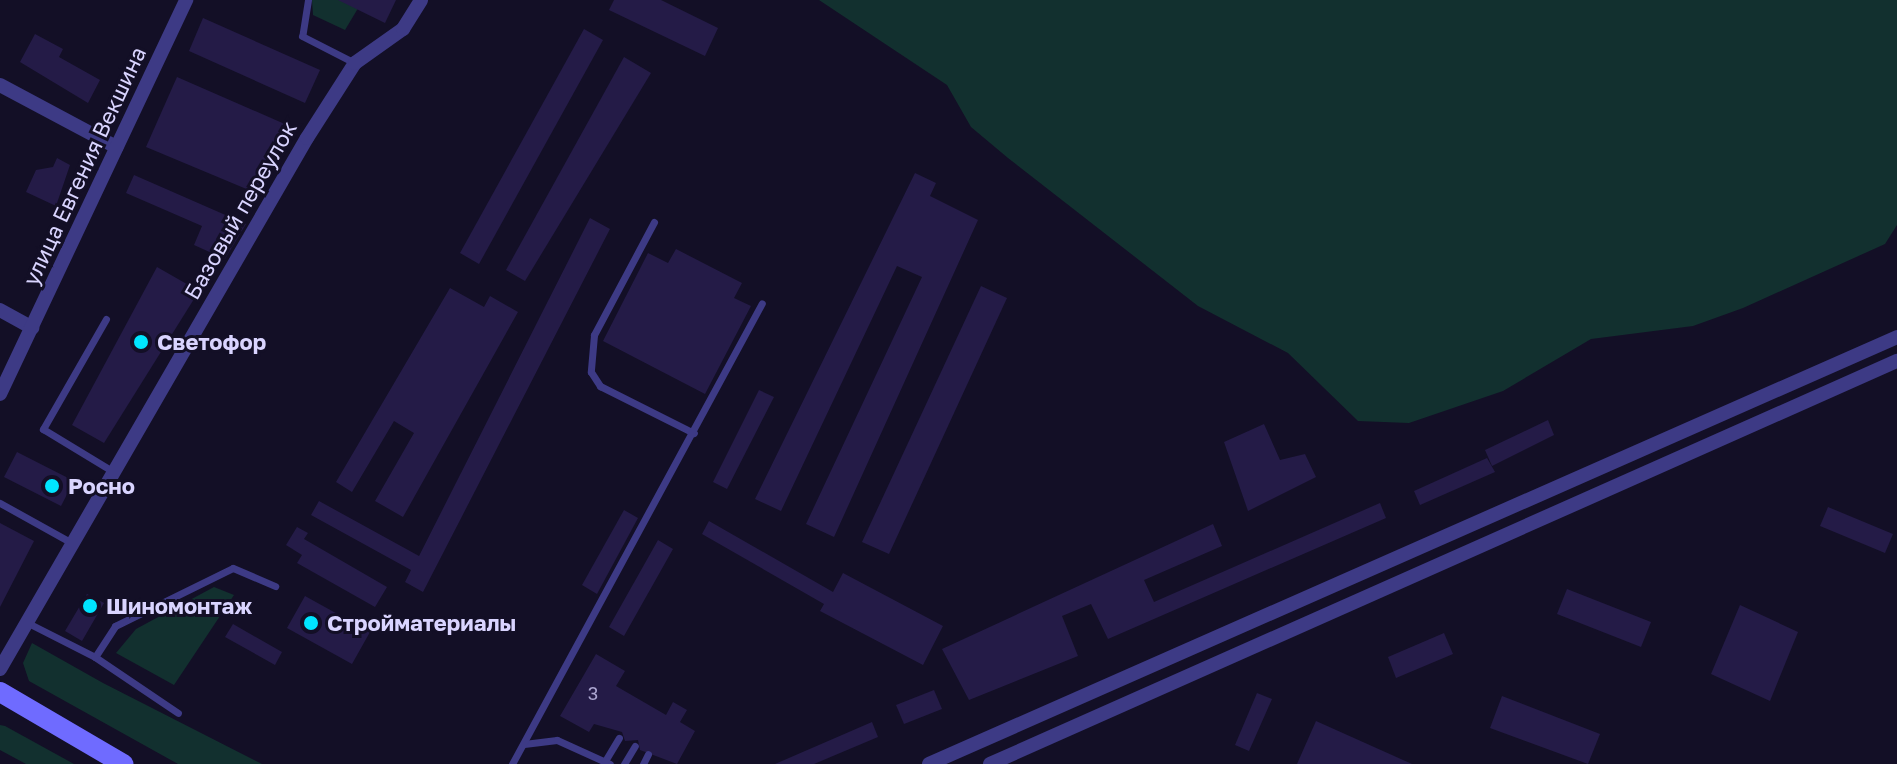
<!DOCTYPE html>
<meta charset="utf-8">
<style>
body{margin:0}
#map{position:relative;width:1897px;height:764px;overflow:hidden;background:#130f26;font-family:"Golos Text",sans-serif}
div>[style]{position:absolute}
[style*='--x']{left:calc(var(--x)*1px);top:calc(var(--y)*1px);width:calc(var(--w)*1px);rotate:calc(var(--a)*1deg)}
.green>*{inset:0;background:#12302f}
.building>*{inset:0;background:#241b47}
.lane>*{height:7px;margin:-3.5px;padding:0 3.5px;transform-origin:3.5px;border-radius:3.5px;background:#3d3a85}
.street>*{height:14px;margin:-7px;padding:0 7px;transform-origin:7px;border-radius:7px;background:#3d3a85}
.secondary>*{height:20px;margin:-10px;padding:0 10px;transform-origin:10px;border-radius:10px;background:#6f6bff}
.dots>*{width:22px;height:22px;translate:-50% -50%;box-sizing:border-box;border:4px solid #130f26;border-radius:50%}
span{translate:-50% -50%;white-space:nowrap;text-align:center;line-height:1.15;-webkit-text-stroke:6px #130f26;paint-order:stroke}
.number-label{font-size:18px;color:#aca6d1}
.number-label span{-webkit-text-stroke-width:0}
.street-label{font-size:22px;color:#d9d4ff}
.poi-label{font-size:22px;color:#d9d4ff;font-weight:700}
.left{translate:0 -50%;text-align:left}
</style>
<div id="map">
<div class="green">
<div style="clip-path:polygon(312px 0,363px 0,345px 30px,313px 15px)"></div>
<div style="clip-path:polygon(819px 0,1897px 0,1897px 225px,1885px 244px,1743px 308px,1693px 326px,1591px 339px,1503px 391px,1409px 423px,1358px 421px,1288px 353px,1198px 306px,1008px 158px,971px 127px,947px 85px)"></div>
<div style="clip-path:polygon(214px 587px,234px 595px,174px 685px,116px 653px,136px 629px)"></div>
<div style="clip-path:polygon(32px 643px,103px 683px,262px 764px,178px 764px,29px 681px,23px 663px)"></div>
<div style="clip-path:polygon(0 725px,5px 726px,74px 764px,26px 764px,0 750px)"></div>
</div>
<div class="building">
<div style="clip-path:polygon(338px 0,396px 0,385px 23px)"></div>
<div style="clip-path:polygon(614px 0,661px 0,718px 28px,705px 56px,609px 10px)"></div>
<div style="clip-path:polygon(203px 18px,320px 70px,305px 103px,189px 51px)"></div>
<div style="clip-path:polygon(584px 29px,603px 40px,479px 264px,460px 253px)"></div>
<div style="clip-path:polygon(35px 34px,63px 49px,59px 57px,100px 80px,88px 103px,20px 62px)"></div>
<div style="clip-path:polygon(624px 57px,651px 73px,525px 281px,506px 270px)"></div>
<div style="clip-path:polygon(177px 77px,287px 125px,256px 193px,146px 147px)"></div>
<div style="clip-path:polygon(57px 158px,70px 165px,56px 206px,26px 192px,36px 170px,53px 167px)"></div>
<div style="clip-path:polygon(915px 173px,936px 183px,930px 196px,978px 220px,834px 537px,806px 524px,922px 277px,897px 266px,781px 511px,755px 499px)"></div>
<div style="clip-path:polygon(134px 175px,246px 224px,225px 259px,194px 245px,202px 226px,126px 193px)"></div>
<div style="clip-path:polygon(590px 218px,610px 229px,423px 592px,405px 582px,411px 570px,311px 515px,319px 501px,419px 556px)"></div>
<div style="clip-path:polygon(676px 249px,742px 283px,734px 298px,751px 306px,705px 394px,603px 341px,648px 253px,668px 263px)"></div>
<div style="clip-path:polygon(157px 267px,199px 291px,104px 443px,72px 425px)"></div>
<div style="clip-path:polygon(981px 286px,1007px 298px,889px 554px,862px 542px)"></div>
<div style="clip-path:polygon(450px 288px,484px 307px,490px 296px,518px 312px,403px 517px,375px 501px,414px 433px,394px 421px,352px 492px,336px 482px)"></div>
<div style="clip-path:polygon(759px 390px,774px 397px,727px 489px,713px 482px)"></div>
<div style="clip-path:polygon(1548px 420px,1554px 435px,1492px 466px,1485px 450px)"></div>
<div style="clip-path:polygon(1264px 424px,1280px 460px,1305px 454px,1316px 477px,1248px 511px,1224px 442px)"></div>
<div style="clip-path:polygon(17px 452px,74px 481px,61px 506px,4px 477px)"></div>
<div style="clip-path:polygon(1487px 458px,1495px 472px,1420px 505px,1414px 491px)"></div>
<div style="clip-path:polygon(1380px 503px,1386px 518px,1108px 639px,1091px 604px,1062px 616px,1078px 656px,969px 700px,942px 649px,1213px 524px,1222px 546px,1144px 580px,1154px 602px)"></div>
<div style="clip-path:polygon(1828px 507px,1893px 534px,1885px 553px,1820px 526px)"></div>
<div style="clip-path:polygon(624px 510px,638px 518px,597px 594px,582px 585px)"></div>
<div style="clip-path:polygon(709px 521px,833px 592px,843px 573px,943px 626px,923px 665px,820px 611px,824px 604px,702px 534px)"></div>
<div style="clip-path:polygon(0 523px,34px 541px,0 607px)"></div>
<div style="clip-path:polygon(297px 527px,308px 533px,304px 539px,387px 587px,375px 607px,297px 563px,302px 555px,286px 545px)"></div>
<div style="clip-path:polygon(658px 540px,673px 549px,624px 636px,609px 627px)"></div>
<div style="clip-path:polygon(1567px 589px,1651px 622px,1641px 647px,1557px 614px)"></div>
<div style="clip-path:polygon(87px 594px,104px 603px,82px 641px,65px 631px)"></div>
<div style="clip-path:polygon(305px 596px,370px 632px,352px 664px,287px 628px)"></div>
<div style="clip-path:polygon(1740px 605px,1798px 632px,1770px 701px,1711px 674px)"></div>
<div style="clip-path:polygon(233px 624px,282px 652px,275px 665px,225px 637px)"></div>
<div style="clip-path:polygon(1444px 633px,1453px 654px,1396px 678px,1388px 657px)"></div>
<div style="clip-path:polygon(596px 654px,625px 671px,616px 686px,666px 715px,673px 702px,687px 710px,680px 722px,695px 731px,677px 764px,640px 750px,638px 740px,625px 741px,622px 732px,594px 724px,589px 732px,560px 716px)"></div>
<div style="clip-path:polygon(934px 690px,942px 709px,904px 724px,896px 705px)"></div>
<div style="clip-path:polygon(1257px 693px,1272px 699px,1249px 751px,1235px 745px)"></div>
<div style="clip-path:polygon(1502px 696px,1600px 734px,1588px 764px,1490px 728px)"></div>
<div style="clip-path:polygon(1316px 721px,1412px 764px,1297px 764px)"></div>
<div style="clip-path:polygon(872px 722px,878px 737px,814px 764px,775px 764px)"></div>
</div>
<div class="lane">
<div style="--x:308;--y:0;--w:36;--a:99"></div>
<div style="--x:302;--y:36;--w:59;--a:27"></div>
<div style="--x:654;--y:222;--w:128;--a:118"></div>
<div style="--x:594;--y:335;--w:37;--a:95"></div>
<div style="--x:591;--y:372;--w:17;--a:57"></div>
<div style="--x:600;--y:386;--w:105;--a:26.6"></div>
<div style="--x:106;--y:319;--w:127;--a:119.8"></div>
<div style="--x:43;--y:429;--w:81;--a:31.3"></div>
<div style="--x:0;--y:503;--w:80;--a:29.1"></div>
<div style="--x:28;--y:623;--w:75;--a:26.9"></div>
<div style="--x:95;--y:657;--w:100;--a:34"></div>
<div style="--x:95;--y:657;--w:37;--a:-57"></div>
<div style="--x:115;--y:626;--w:131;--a:-26.2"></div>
<div style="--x:233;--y:568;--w:46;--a:23.2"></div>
<div style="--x:524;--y:744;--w:33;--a:-7"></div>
<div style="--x:557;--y:740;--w:58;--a:24.4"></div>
<div style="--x:605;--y:761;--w:27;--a:-59"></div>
<div style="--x:512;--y:764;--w:524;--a:-61.53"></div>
<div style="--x:624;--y:764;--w:21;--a:-59"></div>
<div style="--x:643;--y:764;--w:11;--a:-63"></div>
</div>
<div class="street">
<div style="--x:0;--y:85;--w:132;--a:28.1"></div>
<div style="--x:0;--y:310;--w:37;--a:29"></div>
<div style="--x:0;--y:394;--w:436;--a:-64.7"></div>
<div style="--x:0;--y:669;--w:613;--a:-59.97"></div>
<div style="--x:307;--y:138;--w:89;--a:-57.4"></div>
<div style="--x:355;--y:63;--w:59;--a:-35.3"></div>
<div style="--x:403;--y:29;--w:34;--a:-58"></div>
<div style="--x:929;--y:764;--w:1058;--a:-23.8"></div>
<div style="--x:990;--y:764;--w:993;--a:-23.96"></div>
</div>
<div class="secondary">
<div style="--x:0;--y:692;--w:143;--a:30.3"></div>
</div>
<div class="dots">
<div style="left:141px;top:342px;background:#00e5ff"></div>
<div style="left:52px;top:486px;background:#00e5ff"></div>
<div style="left:90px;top:606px;background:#00e5ff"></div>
<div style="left:311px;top:623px;background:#00e5ff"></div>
</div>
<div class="number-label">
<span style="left:593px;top:693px">3</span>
</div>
<div class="street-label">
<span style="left:84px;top:166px;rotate:-65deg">улица Евгения Векшина</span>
<span style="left:240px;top:210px;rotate:-60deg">Базовый переулок</span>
</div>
<div class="poi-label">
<span class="left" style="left:157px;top:342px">Светофор</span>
<span class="left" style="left:68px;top:486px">Росно</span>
<span class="left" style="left:106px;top:606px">Шиномонтаж</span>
<span class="left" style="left:327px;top:623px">Стройматериалы</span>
</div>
</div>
